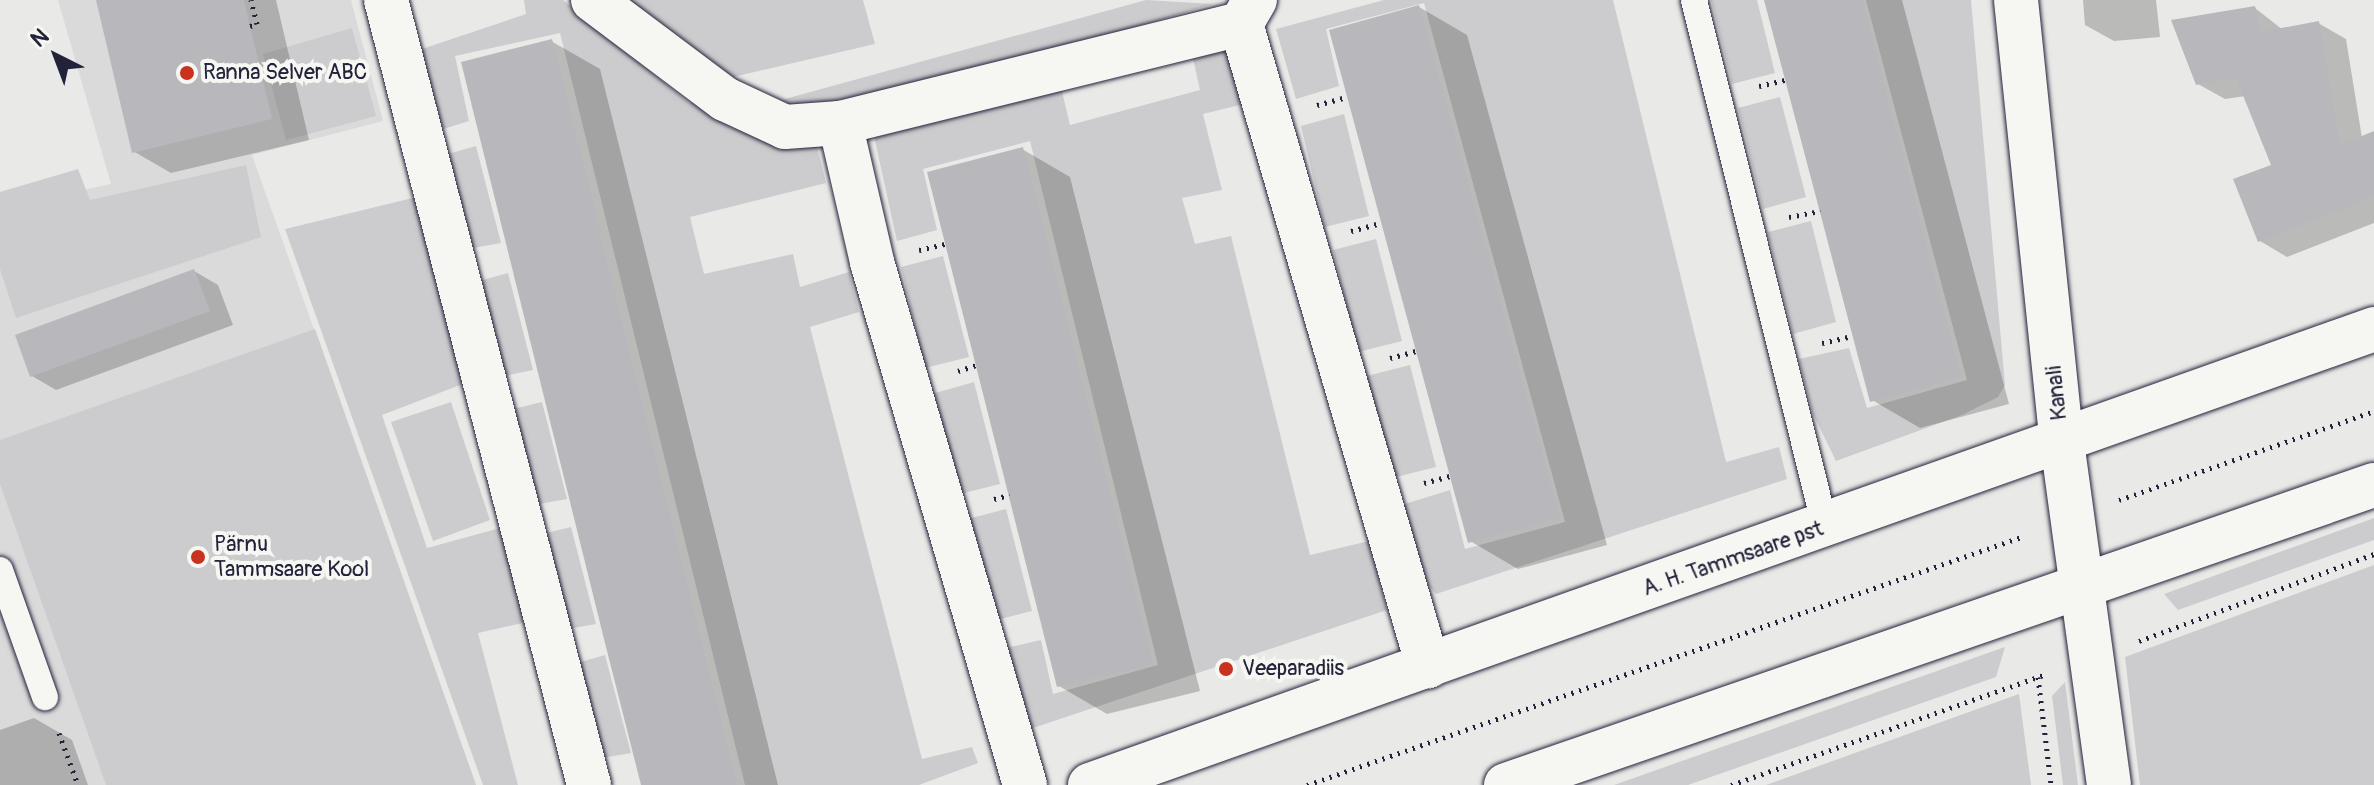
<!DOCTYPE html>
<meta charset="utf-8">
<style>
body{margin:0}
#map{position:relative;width:2374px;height:785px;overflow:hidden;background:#e9e9e7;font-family:Pangolin,sans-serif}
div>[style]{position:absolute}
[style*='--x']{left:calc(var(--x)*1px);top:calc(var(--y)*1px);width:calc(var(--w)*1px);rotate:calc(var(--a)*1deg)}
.built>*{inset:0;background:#dadada}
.green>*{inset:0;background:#ccccce}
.shadow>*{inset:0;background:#0003}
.building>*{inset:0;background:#b8b8bc}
.path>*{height:5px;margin-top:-2.5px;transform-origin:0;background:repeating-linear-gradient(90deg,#22223b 0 2px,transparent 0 8px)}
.roads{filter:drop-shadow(0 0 2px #22223b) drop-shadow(0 0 2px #22223b)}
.service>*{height:26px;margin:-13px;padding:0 13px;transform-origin:13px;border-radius:13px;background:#f6f6f2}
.minor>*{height:44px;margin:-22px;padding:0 22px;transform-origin:22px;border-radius:22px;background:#f6f6f2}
.tertiary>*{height:44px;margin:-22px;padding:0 22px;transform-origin:22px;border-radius:22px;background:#f6f6f2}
.dots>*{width:22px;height:22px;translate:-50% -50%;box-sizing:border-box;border:4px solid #f6f6f2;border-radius:50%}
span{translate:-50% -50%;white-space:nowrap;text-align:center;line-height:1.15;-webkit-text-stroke:8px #f6f6f2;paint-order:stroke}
.poi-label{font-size:22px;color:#22223b}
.left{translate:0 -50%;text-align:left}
.street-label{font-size:22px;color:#22223b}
.north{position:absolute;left:16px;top:16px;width:80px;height:80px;-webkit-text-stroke:6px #f6f6f2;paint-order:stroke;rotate:318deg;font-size:22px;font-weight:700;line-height:32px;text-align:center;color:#22223b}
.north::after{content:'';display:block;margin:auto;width:28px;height:36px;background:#22223b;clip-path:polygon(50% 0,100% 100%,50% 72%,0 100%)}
</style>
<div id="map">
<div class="built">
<div style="clip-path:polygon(58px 0,351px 0,383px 121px,252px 155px,476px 785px,0 785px,0 208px,111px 184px)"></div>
</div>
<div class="green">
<div style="clip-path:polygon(524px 0,563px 0,689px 103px,718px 104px,763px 142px,814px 135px,826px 183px,690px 217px,704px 274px,793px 254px,800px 287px,849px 272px,859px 312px,810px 327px,922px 759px,972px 747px,978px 763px,919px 785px,745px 785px,560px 33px,455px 56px,469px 121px,443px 129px,419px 50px,526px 14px)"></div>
<div style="clip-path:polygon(624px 0,863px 0,875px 44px,729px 78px)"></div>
<div style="clip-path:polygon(1146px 0,1213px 4px,875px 104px,798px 112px,774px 102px)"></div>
<div style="clip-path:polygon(1384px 0,1613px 0,1726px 462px,1779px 447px,1787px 479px,1436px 594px,1414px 568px,1395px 507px,1450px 490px,1465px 549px,1565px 522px,1424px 3px,1326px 29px,1339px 86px,1296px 99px,1276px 29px)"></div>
<div style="clip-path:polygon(1711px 0,1757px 0,1775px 73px,1732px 84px)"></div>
<div style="clip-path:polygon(1866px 0,1971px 0,2005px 385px,1998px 397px,1962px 415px,1836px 461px,1813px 414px,1799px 359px,1849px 348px,1867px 408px,1967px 380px)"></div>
<div style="clip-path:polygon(352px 28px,376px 116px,286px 140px,263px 54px)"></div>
<div style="clip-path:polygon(1219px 36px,1252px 102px,1203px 114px,1222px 190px,1182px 198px,1195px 244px,1231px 236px,1310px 555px,1369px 541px,1387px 610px,1024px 731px,998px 650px,1041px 640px,1053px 694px,1158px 665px,1030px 141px,923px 169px,937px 230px,897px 241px,874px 136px,1059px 79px,1070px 125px,1200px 90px,1190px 45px)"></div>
<div style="clip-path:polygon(1780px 97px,1806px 197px,1763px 209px,1738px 108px)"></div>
<div style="clip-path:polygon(1344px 114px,1369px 216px,1325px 227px,1301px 126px)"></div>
<div style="clip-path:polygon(476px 146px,501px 243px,473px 248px,448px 154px)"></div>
<div style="clip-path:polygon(246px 165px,261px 237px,16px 318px,0 269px,0 192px,78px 169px,90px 200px)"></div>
<div style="clip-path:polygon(429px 194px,468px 382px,382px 415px,427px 548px,504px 527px,527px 622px,478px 633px,518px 785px,483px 785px,285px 229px)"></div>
<div style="clip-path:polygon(1811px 221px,1836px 322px,1793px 334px,1768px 232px)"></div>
<div style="clip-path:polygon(1376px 239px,1402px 341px,1358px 352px,1333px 250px)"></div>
<div style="clip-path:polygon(943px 256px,969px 357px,925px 368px,901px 267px)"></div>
<div style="clip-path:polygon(508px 273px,533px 370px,505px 376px,479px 281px)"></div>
<div style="clip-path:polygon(315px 329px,476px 785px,106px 785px,0 484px,0 440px)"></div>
<div style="clip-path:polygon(1410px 365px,1436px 467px,1392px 478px,1367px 376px)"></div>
<div style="clip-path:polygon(974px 382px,1000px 484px,956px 495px,932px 394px)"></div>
<div style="clip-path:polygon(451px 402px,490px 520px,433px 541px,391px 422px)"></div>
<div style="clip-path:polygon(542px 402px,567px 499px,539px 504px,513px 409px)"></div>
<div style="clip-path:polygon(1006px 509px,1032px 611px,989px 622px,964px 520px)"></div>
<div style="clip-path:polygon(2374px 518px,2374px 540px,2178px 610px,2164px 594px)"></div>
<div style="clip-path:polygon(571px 527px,596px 624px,568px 629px,542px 534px)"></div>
<div style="clip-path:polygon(2374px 565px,2374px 785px,2140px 785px,2125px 657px)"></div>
<div style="clip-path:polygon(2005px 647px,1996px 677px,1688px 785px,1614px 785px)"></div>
<div style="clip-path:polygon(605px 655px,631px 753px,602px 758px,577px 663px)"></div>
<div style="clip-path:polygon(2065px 682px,2078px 785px,2063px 785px,2052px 696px)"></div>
<div style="clip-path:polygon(2019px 694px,2031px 785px,1766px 785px)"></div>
</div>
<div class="shadow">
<div style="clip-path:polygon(98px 0,276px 0,309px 140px,171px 173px,133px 151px)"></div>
<div style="clip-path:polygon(1766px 0,1902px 0,2009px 404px,1920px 428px,1872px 400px)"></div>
<div style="clip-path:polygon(2083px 0,2156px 0,2160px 37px,2114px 41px,2085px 25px)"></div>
<div style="clip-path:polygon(1419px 7px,1467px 35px,1607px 545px,1518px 569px,1470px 541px)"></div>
<div style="clip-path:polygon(2255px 8px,2283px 30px,2318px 23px,2346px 39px,2362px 138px,2374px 133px,2374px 223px,2287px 257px,2260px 241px,2273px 166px,2246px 96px,2225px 99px,2198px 84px)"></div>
<div style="clip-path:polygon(551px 41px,600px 69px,778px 785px,643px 785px)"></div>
<div style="clip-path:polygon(1022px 149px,1070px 177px,1200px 691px,1107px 714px,1059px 686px)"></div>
<div style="clip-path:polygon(194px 271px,218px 285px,233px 325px,56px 390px,32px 376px)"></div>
<div style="clip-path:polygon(34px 718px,72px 740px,88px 785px,0 785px,0 730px)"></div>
</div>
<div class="building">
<div style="clip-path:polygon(96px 0,244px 0,272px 119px,132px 153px)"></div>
<div style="clip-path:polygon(1764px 0,1862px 0,1961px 377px,1870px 402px)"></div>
<div style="clip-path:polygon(1419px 5px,1560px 518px,1468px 543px,1329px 30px)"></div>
<div style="clip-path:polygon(2255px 6px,2260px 32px,2319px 21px,2340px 145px,2374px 131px,2374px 197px,2258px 242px,2233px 179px,2271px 165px,2236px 78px,2196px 85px,2171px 20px)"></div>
<div style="clip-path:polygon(552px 39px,737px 785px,641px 785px,604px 639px,461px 62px)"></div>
<div style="clip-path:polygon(1023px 147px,1153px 664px,1057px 687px,927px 172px)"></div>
<div style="clip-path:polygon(194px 269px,210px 311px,30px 377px,15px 335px)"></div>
</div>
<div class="path">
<div style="--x:250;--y:26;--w:7;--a:-16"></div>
<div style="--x:257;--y:24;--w:25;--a:-104"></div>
<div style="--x:1759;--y:86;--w:27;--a:-13"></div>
<div style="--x:1317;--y:105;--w:31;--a:-15"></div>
<div style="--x:1789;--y:217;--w:32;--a:-11"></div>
<div style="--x:1351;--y:231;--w:31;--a:-15"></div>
<div style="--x:919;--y:250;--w:27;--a:-13"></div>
<div style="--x:1822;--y:343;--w:31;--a:-13"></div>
<div style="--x:1390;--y:358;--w:27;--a:-15"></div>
<div style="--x:958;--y:371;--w:19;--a:-18"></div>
<div style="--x:1424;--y:483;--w:27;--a:-15"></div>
<div style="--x:994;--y:499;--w:16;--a:-15"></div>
<div style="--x:2119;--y:500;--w:270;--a:-19.2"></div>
<div style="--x:2139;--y:641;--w:251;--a:-20.3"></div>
<div style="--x:2038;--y:677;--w:109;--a:83.1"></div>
<div style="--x:59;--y:733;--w:55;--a:69.9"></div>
<div style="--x:1307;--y:785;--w:759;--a:-19.15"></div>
<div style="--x:1731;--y:785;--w:331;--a:-19.4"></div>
</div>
<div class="roads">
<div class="service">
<div style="--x:1694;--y:0;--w:542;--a:76.02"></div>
<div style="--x:0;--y:570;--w:135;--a:70.5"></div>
</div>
<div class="minor">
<div style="--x:386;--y:0;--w:811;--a:75.5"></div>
<div style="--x:593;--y:0;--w:165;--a:36.9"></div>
<div style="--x:725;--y:99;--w:66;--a:25"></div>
<div style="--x:785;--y:127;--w:55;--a:-4.2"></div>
<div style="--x:840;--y:123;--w:413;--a:-13.9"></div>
<div style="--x:1241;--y:24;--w:28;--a:-60"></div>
<div style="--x:2016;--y:0;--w:444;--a:84.1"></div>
<div style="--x:2062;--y:442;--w:346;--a:82.2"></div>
<div style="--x:1241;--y:24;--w:669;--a:73.76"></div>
<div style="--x:840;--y:123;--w:143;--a:77"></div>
<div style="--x:872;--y:262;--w:545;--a:73.69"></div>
</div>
<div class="tertiary">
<div style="--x:1090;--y:785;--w:1363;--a:-19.55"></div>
<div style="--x:1506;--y:785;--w:918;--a:-19.07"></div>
</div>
</div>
<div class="dots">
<div style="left:187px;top:73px;background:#c8321e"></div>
<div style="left:198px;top:557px;background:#c8321e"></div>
<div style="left:1226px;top:669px;background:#c8321e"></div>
</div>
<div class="poi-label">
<span class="left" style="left:203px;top:73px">Ranna Selver ABC</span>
<span class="left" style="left:214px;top:557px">Pärnu<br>Tammsaare Kool</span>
<span class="left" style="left:1242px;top:669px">Veeparadiis</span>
</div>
<div class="street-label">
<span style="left:2057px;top:393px;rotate:-96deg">Kanali</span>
<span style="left:1733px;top:559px;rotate:-19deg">A. H. Tammsaare pst</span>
</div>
<div class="north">N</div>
</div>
